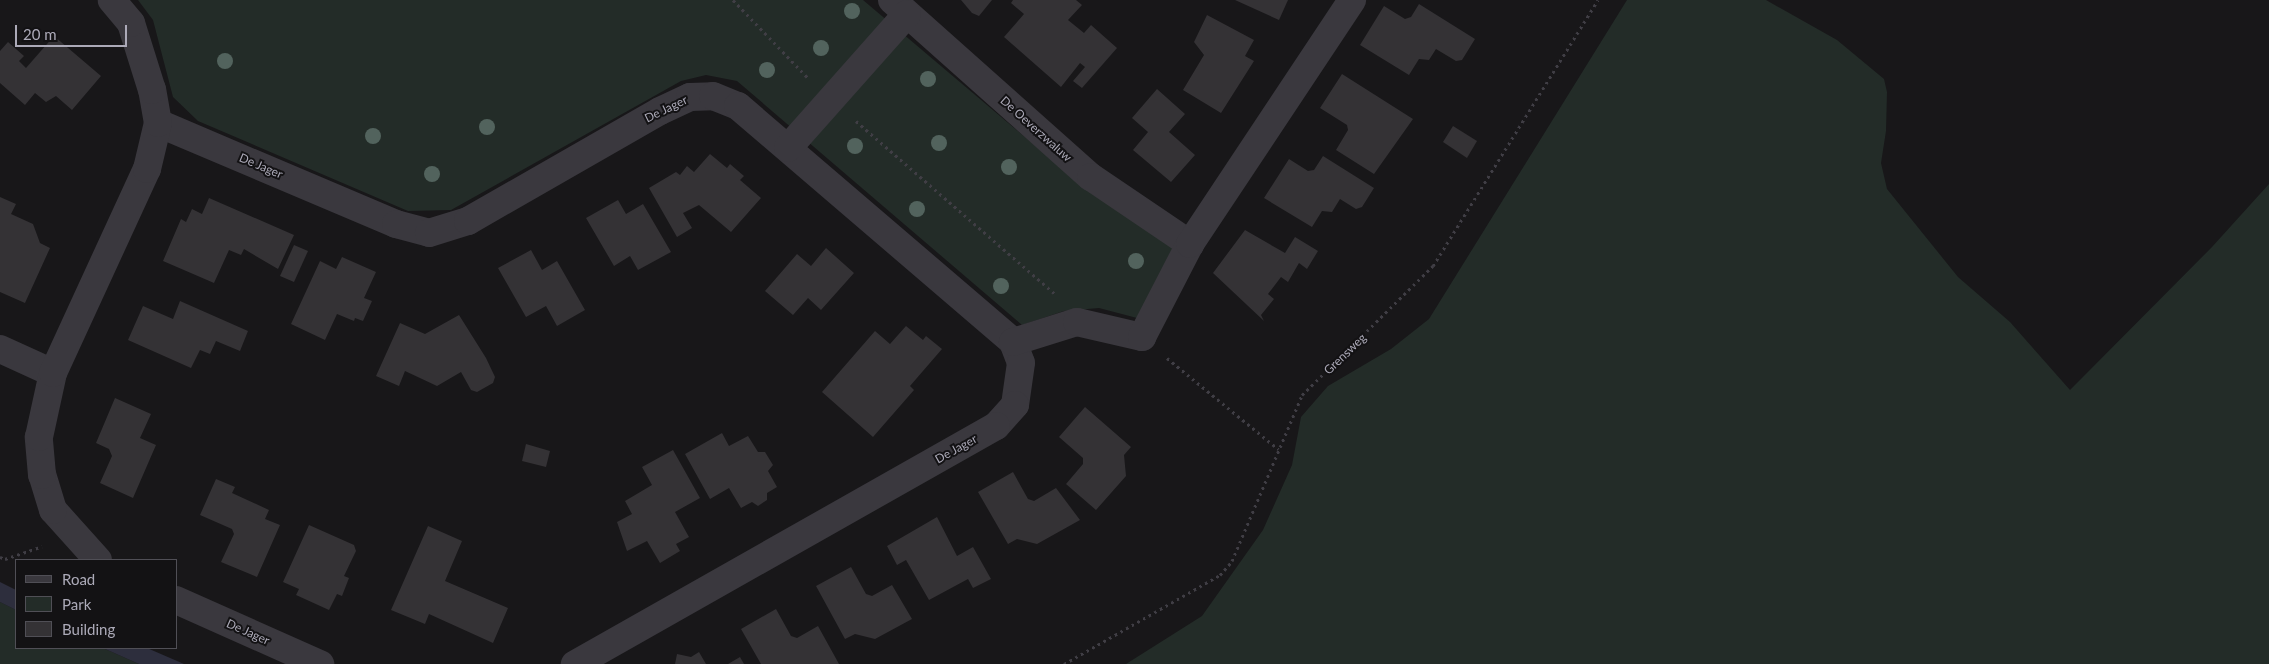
<!DOCTYPE html>
<style>
body{margin:0}
#map{position:relative;width:2269px;height:664px;overflow:hidden;background:#181719;font-family:Lato,sans-serif}
div>[style]{position:absolute}
[style*='--x']{left:calc(var(--x)*1px);top:calc(var(--y)*1px);width:calc(var(--w)*1px);rotate:calc(var(--a)*1deg)}
.green>*{inset:0;background:#232c28}
.water>*{inset:0;background:#2d2e3d}
.building>*{inset:0;background:#343235}
.path>*{height:3px;margin-top:-1.5px;transform-origin:0;background:repeating-linear-gradient(90deg,#403e45 0 2.5px,transparent 0 6.5px)}
.street>*{height:28px;margin:-14px;padding:0 14px;transform-origin:14px;border-radius:14px;background:#3a383e}
.trees>*{width:16px;height:16px;margin:-8px;border-radius:50%;background:#52635d}
span{translate:-50% -50%;white-space:nowrap;text-align:center;line-height:1.15;-webkit-text-stroke:4px #131214;paint-order:stroke}
.street-label{font-size:12px;color:#acaab8}
.legend{position:absolute;left:15px;top:559px;width:162px;height:90px;box-sizing:border-box;background:#131214;border:1px solid #504f56;margin:0;padding:6px 9px;list-style:none;font-size:15px;color:#acaab8}
.legend li{display:flex;align-items:center;gap:10px;height:25px}
.legend b{width:25px;border:1px solid #504f56}
.scale{position:absolute;left:15px;top:25px;width:112px;height:22px;box-sizing:border-box;border:2px solid #acaab8;border-top:0;padding-left:6px;font-size:15px;line-height:18px;white-space:nowrap;color:#acaab8;-webkit-text-stroke:4px #131214;paint-order:stroke}
</style>
<div id="map">
<div class="green">
<div style="clip-path:polygon(138px 0,863px 0,1092px 194px,1176px 247px,1137px 318px,1099px 308px,1064px 311px,1022px 325px,737px 81px,706px 75px,681px 81px,451px 210px,408px 211px,198px 121px,173px 97px,153px 20px)"></div>
<div style="clip-path:polygon(1627px 0,1766px 0,1837px 40px,1884px 79px,1887px 92px,1886px 131px,1881px 163px,1887px 189px,1958px 277px,2010px 322px,2070px 390px,2212px 247px,2269px 184px,2269px 664px,1126px 664px,1202px 616px,1263px 530px,1292px 465px,1301px 417px,1328px 386px,1391px 349px,1429px 319px)"></div>
<div style="clip-path:polygon(0 602px,16px 610px,16px 648px,103px 648px,139px 664px,0 664px)"></div>
</div>
<div class="water">
<div style="clip-path:polygon(0 582px,16px 590px,16px 610px,0 602px)"></div>
<div style="clip-path:polygon(103px 648px,147px 648px,184px 664px,139px 664px)"></div>
</div>
<div class="building">
<div style="clip-path:polygon(961px 0,992px 0,979px 16px,972px 13px)"></div>
<div style="clip-path:polygon(1013px 0,1076px 0,1082px 5px,1068px 20px,1084px 33px,1091px 25px,1117px 48px,1082px 88px,1073px 81px,1085px 67px,1080px 63px,1061px 87px,1004px 37px,1024px 14px,1011px 3px)"></div>
<div style="clip-path:polygon(1235px 0,1288px 0,1279px 20px)"></div>
<div style="clip-path:polygon(1419px 4px,1475px 39px,1462px 60px,1456px 61px,1436px 49px,1429px 60px,1419px 59px,1409px 75px,1360px 45px,1384px 6px,1405px 19px,1411px 17px)"></div>
<div style="clip-path:polygon(1207px 15px,1254px 40px,1245px 56px,1254px 61px,1221px 113px,1183px 90px,1204px 55px,1194px 42px)"></div>
<div style="clip-path:polygon(54px 36px,101px 76px,72px 110px,56px 96px,46px 102px,35px 93px,25px 105px,0 83px,0 51px,8px 42px,24px 56px,19px 61px,26px 68px)"></div>
<div style="clip-path:polygon(1342px 74px,1413px 119px,1374px 174px,1336px 150px,1348px 130px,1347px 125px,1320px 108px)"></div>
<div style="clip-path:polygon(1157px 89px,1185px 114px,1169px 132px,1195px 155px,1171px 182px,1133px 150px,1148px 132px,1132px 118px)"></div>
<div style="clip-path:polygon(1453px 126px,1477px 141px,1467px 158px,1443px 142px)"></div>
<div style="clip-path:polygon(710px 154px,727px 168px,730px 164px,744px 176px,740px 180px,761px 198px,731px 232px,699px 205px,683px 213px,692px 228px,677px 237px,649px 188px,676px 172px,680px 175px,687px 166px,694px 172px)"></div>
<div style="clip-path:polygon(1323px 156px,1374px 188px,1362px 207px,1356px 209px,1340px 199px,1332px 212px,1322px 211px,1312px 227px,1264px 198px,1289px 159px,1308px 171px,1314px 170px)"></div>
<div style="clip-path:polygon(0 197px,16px 204px,11px 214px,33px 224px,40px 243px,50px 248px,25px 303px,0 292px)"></div>
<div style="clip-path:polygon(209px 198px,294px 235px,278px 269px,244px 249px,241px 255px,229px 250px,214px 283px,163px 261px,181px 219px,186px 222px,192px 209px,202px 214px)"></div>
<div style="clip-path:polygon(618px 200px,626px 214px,643px 204px,671px 252px,638px 270px,630px 256px,614px 266px,586px 218px)"></div>
<div style="clip-path:polygon(1245px 230px,1285px 253px,1295px 237px,1318px 251px,1307px 269px,1299px 263px,1288px 282px,1281px 277px,1268px 294px,1274px 299px,1261px 315px,1264px 321px,1213px 273px)"></div>
<div style="clip-path:polygon(294px 245px,308px 251px,294px 282px,280px 276px)"></div>
<div style="clip-path:polygon(826px 248px,854px 273px,821px 310px,808px 298px,793px 315px,765px 291px,797px 254px,811px 266px)"></div>
<div style="clip-path:polygon(531px 250px,542px 270px,557px 261px,585px 310px,557px 326px,546px 306px,526px 317px,498px 268px)"></div>
<div style="clip-path:polygon(342px 257px,376px 272px,364px 298px,372px 301px,363px 321px,355px 318px,354px 321px,337px 314px,325px 340px,291px 324px,320px 261px,336px 269px)"></div>
<div style="clip-path:polygon(180px 301px,248px 331px,240px 351px,216px 341px,210px 354px,200px 350px,191px 368px,128px 340px,143px 306px,173px 319px)"></div>
<div style="clip-path:polygon(459px 315px,486px 358px,495px 377px,493px 383px,477px 392px,471px 390px,461px 372px,437px 386px,405px 371px,399px 386px,376px 376px,400px 323px,425px 334px)"></div>
<div style="clip-path:polygon(906px 326px,923px 340px,926px 336px,942px 349px,910px 386px,914px 390px,873px 437px,822px 392px,875px 331px,890px 344px)"></div>
<div style="clip-path:polygon(115px 398px,151px 414px,140px 438px,156px 445px,133px 498px,100px 483px,112px 456px,109px 449px,96px 443px)"></div>
<div style="clip-path:polygon(1085px 407px,1131px 447px,1124px 455px,1126px 476px,1096px 510px,1066px 484px,1083px 464px,1083px 458px,1059px 437px)"></div>
<div style="clip-path:polygon(722px 433px,729px 446px,748px 436px,758px 452px,765px 452px,773px 465px,768px 471px,777px 487px,767px 493px,767px 500px,758px 506px,752px 502px,741px 508px,729px 488px,710px 499px,685px 454px)"></div>
<div style="clip-path:polygon(526px 444px,550px 451px,546px 467px,522px 461px)"></div>
<div style="clip-path:polygon(673px 450px,700px 498px,675px 512px,689px 537px,676px 544px,680px 551px,660px 563px,647px 541px,627px 551px,617px 522px,632px 514px,625px 501px,652px 485px,642px 467px)"></div>
<div style="clip-path:polygon(1013px 472px,1028px 499px,1034px 501px,1056px 488px,1080px 520px,1037px 544px,1017px 539px,1008px 544px,978px 492px)"></div>
<div style="clip-path:polygon(216px 479px,235px 487px,232px 493px,269px 510px,265px 519px,280px 525px,257px 577px,221px 562px,234px 534px,232px 529px,200px 515px)"></div>
<div style="clip-path:polygon(937px 517px,957px 556px,973px 547px,991px 579px,973px 588px,968px 579px,929px 600px,906px 560px,897px 565px,887px 546px)"></div>
<div style="clip-path:polygon(309px 525px,354px 545px,356px 551px,344px 576px,349px 578px,342px 596px,337px 594px,329px 610px,296px 595px,299px 589px,283px 582px)"></div>
<div style="clip-path:polygon(428px 526px,462px 541px,445px 581px,508px 608px,493px 643px,429px 614px,425px 624px,391px 610px)"></div>
<div style="clip-path:polygon(851px 567px,866px 594px,872px 596px,892px 585px,912px 619px,875px 639px,855px 634px,845px 639px,816px 586px)"></div>
<div style="clip-path:polygon(776px 609px,791px 636px,797px 638px,818px 626px,839px 664px,761px 664px,741px 629px)"></div>
<div style="clip-path:polygon(699px 652px,706px 664px,675px 664px,677px 654px,691px 657px)"></div>
<div style="clip-path:polygon(740px 657px,744px 664px,728px 664px)"></div>
</div>
<div class="path">
<div style="--x:733;--y:0;--w:107;--a:46.1"></div>
<div style="--x:856;--y:121;--w:264;--a:41"></div>
<div style="--x:1167;--y:358;--w:144;--a:39.3"></div>
<div style="--x:0;--y:557;--w:5;--a:22"></div>
<div style="--x:5;--y:559;--w:39;--a:-19"></div>
<div style="--x:1064;--y:664;--w:180;--a:-29.7"></div>
<div style="--x:1220;--y:575;--w:18;--a:-49"></div>
<div style="--x:1232;--y:561;--w:180;--a:-67.1"></div>
<div style="--x:1302;--y:395;--w:184;--a:-44.6"></div>
<div style="--x:1433;--y:266;--w:313;--a:-58.2"></div>
</div>
<div class="street">
<div style="--x:892;--y:0;--w:266;--a:41.7"></div>
<div style="--x:1091;--y:177;--w:120;--a:34.1"></div>
<div style="--x:158;--y:123;--w:259;--a:23"></div>
<div style="--x:396;--y:224;--w:34;--a:15"></div>
<div style="--x:429;--y:233;--w:41;--a:-17.1"></div>
<div style="--x:468;--y:221;--w:221;--a:-29.8"></div>
<div style="--x:660;--y:111;--w:33;--a:-25"></div>
<div style="--x:690;--y:97;--w:23;--a:-2"></div>
<div style="--x:713;--y:96;--w:27;--a:22"></div>
<div style="--x:738;--y:106;--w:362;--a:40.6"></div>
<div style="--x:1013;--y:342;--w:22;--a:69"></div>
<div style="--x:1021;--y:363;--w:42;--a:98.1"></div>
<div style="--x:1015;--y:405;--w:28;--a:132"></div>
<div style="--x:996;--y:426;--w:484;--a:150.5"></div>
<div style="--x:788;--y:148;--w:179;--a:-48.4"></div>
<div style="--x:1013;--y:342;--w:67;--a:-17.4"></div>
<div style="--x:1077;--y:322;--w:67;--a:13"></div>
<div style="--x:1142;--y:337;--w:105;--a:-62.7"></div>
<div style="--x:1190;--y:244;--w:293;--a:-56.4"></div>
<div style="--x:0;--y:349;--w:58;--a:24.4"></div>
<div style="--x:98;--y:560;--w:67;--a:-132"></div>
<div style="--x:53;--y:510;--w:37;--a:-107"></div>
<div style="--x:42;--y:475;--w:38;--a:-95"></div>
<div style="--x:39;--y:437;--w:66;--a:-77.7"></div>
<div style="--x:53;--y:373;--w:225;--a:-65.3"></div>
<div style="--x:147;--y:169;--w:47;--a:-76.6"></div>
<div style="--x:158;--y:123;--w:34;--a:-100"></div>
<div style="--x:152;--y:90;--w:70;--a:-107.4"></div>
<div style="--x:131;--y:23;--w:30;--a:-130"></div>
<div style="--x:176;--y:600;--w:158;--a:24"></div>
</div>
<div class="trees">
<div style="left:852px;top:11px"></div>
<div style="left:821px;top:48px"></div>
<div style="left:225px;top:61px"></div>
<div style="left:767px;top:70px"></div>
<div style="left:928px;top:79px"></div>
<div style="left:487px;top:127px"></div>
<div style="left:373px;top:136px"></div>
<div style="left:939px;top:143px"></div>
<div style="left:855px;top:146px"></div>
<div style="left:1009px;top:167px"></div>
<div style="left:432px;top:174px"></div>
<div style="left:917px;top:209px"></div>
<div style="left:1136px;top:261px"></div>
<div style="left:1001px;top:286px"></div>
</div>
<div class="street-label">
<span style="left:666px;top:109px;rotate:-26deg">De Jager</span>
<span style="left:1036px;top:129px;rotate:42deg">De Oeverzwaluw</span>
<span style="left:261px;top:166px;rotate:23deg">De Jager</span>
<span style="left:1345px;top:354px;rotate:-44deg">Grensweg</span>
<span style="left:956px;top:449px;rotate:-29deg">De Jager</span>
<span style="left:248px;top:632px;rotate:24deg">De Jager</span>
</div>
<ul class="legend">
<li><b style="height:6px;background:#3a383e"></b>Road</li>
<li><b style="height:14px;background:#232c28"></b>Park</li>
<li><b style="height:14px;background:#343235"></b>Building</li>
</ul>
<div class="scale">20 m</div>
</div>
